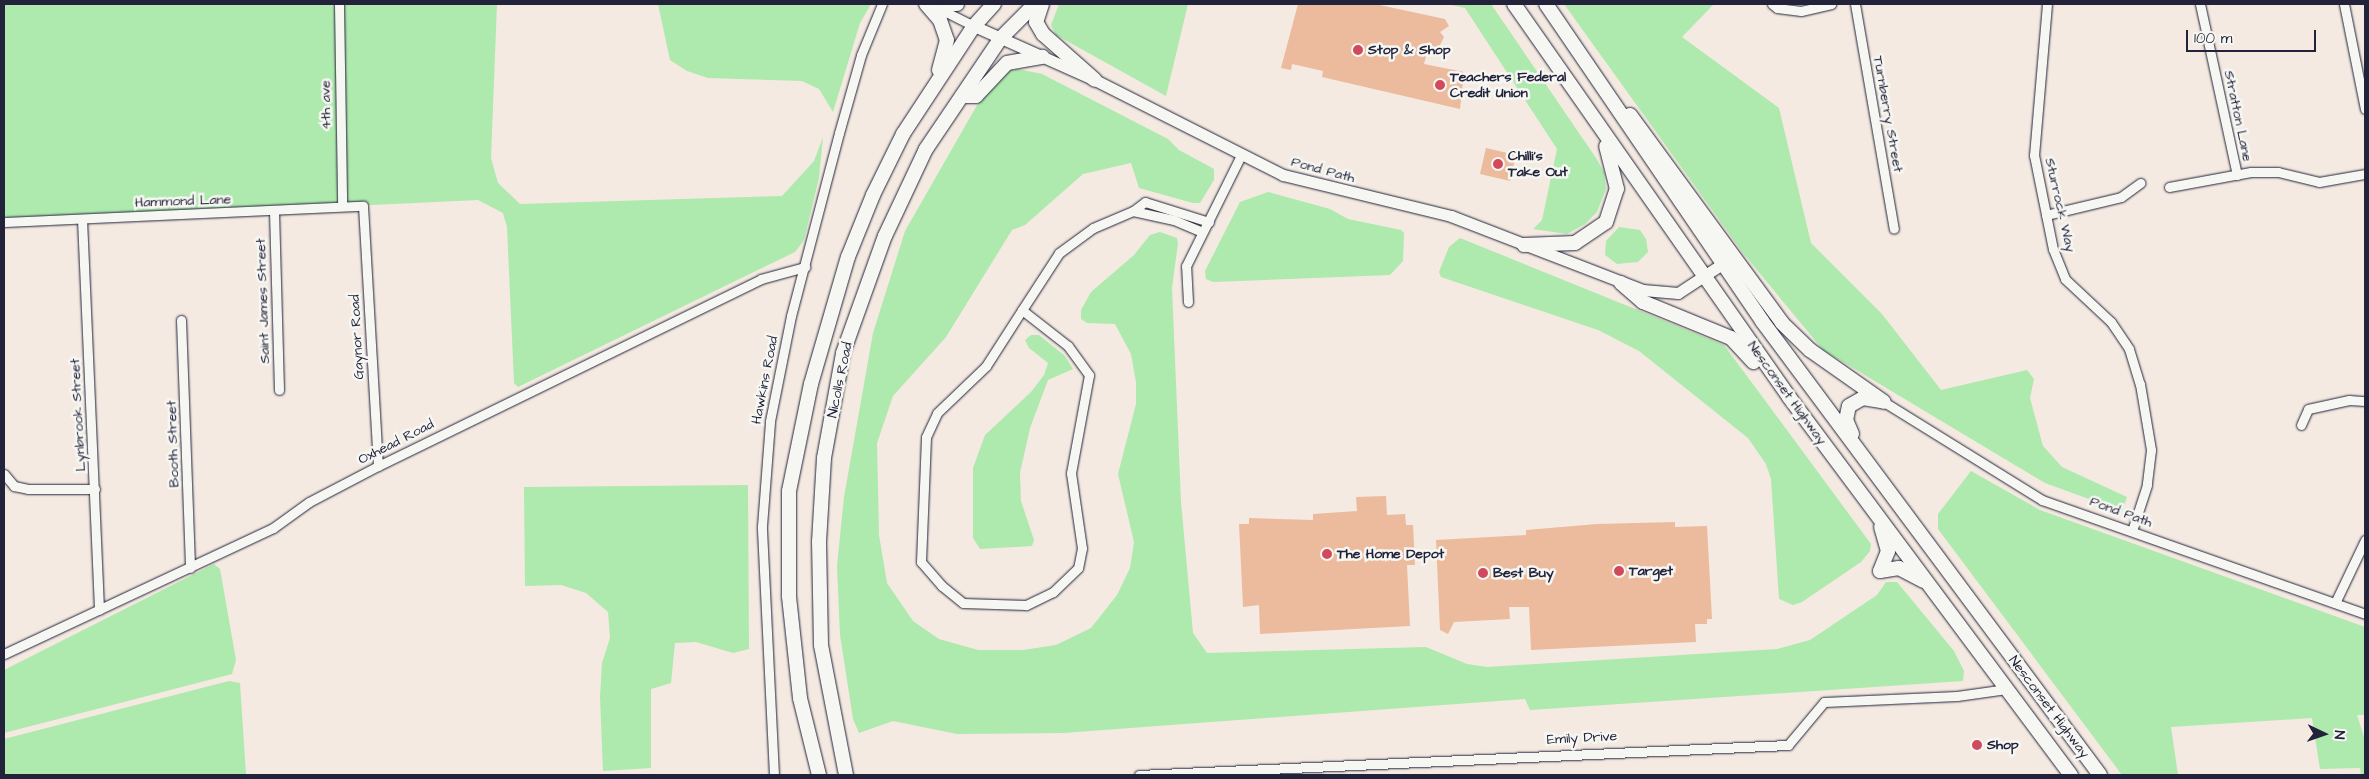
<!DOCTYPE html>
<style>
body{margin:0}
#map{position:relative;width:2369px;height:779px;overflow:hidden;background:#f4eae1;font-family:"Architects Daughter",sans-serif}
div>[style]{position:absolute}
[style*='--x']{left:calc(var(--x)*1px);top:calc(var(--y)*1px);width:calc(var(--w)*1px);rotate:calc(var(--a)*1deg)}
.green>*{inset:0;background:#aee9ae}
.building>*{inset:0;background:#ecba9d}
.roads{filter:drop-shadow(0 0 1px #22223b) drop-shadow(0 0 1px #22223b)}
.minor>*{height:9px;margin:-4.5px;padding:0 4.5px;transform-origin:4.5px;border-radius:4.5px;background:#f6f6f2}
.major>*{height:11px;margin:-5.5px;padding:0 5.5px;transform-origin:5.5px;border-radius:5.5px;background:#f6f6f2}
.highway>*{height:14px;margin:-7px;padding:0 7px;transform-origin:7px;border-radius:7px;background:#f6f6f2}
.dots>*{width:14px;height:14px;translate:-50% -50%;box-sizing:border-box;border:2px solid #f6f6f2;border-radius:50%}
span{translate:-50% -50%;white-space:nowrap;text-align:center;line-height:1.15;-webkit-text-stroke:5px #f6f6f2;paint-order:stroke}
.poi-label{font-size:14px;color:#22223b;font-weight:700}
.left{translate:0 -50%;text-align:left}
.street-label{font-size:14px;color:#22223b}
.frame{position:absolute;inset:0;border:5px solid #22223b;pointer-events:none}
.north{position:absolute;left:2299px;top:709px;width:50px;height:50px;-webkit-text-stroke:4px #f6f6f2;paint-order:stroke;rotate:93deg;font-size:14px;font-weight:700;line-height:20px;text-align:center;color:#22223b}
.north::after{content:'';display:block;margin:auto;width:18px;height:22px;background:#22223b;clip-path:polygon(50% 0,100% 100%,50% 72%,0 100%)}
.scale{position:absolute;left:2186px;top:30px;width:130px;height:22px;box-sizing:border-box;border:2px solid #22223b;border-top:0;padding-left:6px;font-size:15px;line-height:18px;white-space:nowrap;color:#22223b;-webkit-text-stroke:4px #f6f6f2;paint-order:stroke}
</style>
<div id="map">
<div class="green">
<div style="clip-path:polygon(4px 4px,497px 4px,491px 158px,498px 183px,520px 204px,782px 196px,814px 161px,823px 137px,819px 178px,804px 240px,795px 252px,518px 387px,514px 383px,507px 227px,503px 213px,478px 200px,4px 222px)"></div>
<div style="clip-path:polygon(658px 4px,871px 4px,860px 23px,833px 112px,819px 89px,802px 81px,708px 78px,687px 71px,670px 60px)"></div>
<div style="clip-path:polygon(1059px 4px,1188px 4px,1166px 96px,1056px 35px,1051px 25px)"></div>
<div style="clip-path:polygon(1447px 4px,1491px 4px,1596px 158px,1604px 172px,1606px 189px,1597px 212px,1585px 224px,1567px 234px,1533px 229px,1542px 220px,1557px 149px,1465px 8px)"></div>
<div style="clip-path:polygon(1564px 4px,1714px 4px,1682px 37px,1779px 108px,1811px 243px,1882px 314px,1941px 390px,2027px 370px,2034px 379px,2030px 398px,2043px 446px,2062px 467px,2127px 497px,2122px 511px,2045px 483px,1823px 350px,1743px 253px)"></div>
<div style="clip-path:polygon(1018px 69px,1042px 74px,1168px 139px,1179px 150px,1214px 169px,1214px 180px,1200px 203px,1193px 203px,1139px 188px,1131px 163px,1083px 174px,1025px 225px,1012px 230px,946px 337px,893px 396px,877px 443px,879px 535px,887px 583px,913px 621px,939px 639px,978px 650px,1023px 650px,1056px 645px,1091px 628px,1117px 595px,1130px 568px,1134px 542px,1118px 474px,1136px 404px,1136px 382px,1131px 354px,1115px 324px,1087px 323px,1081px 319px,1081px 310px,1091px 292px,1134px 255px,1150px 235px,1160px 232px,1177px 238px,1178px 243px,1172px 288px,1181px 502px,1193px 633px,1207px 653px,1426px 647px,1467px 664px,1487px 667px,1777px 649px,1810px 640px,1877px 595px,1886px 582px,1897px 582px,1954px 651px,1964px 671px,1963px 681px,1530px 710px,1525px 699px,1063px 733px,957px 734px,893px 721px,859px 733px,853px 719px,840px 635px,837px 566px,844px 497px,873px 333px,905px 231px,988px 86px,1005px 72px)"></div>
<div style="clip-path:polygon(1268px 192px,1330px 209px,1348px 219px,1401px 230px,1404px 233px,1403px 261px,1390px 275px,1213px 282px,1206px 279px,1205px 271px,1240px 202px)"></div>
<div style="clip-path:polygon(1619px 227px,1640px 230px,1646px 239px,1648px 252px,1638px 262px,1617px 264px,1605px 255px,1606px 241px)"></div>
<div style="clip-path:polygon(1460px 238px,1724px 345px,1871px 544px,1870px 551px,1861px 562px,1802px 602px,1793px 605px,1779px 599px,1771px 479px,1766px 464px,1748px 438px,1639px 351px,1598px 330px,1441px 277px,1439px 272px,1449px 247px)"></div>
<div style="clip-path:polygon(1031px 335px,1039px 335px,1065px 356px,1073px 369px,1048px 380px,1030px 428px,1020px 473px,1021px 501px,1034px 540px,1032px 546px,980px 549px,973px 538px,973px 468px,985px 435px,1031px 392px,1044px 375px,1048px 363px,1029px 348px,1025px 340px)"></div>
<div style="clip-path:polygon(1971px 471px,2040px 510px,2365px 627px,2365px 715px,2357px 715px,2365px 740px,2365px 775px,2361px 775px,2360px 768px,2320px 769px,2312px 718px,2171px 727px,2178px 775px,2122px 775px,1938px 529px,1938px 514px)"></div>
<div style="clip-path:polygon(748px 485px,749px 649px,733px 653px,696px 642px,675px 643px,671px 683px,651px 689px,651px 768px,603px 771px,600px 697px,602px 663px,610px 638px,608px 612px,586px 593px,561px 585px,525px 586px,524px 487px)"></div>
<div style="clip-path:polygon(214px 564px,220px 569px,236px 660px,232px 674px,4px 733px,4px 670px)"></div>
<div style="clip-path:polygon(229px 681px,240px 683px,246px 775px,4px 775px,4px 739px)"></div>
</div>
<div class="building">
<div style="clip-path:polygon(1298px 4px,1375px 4px,1445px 19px,1449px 26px,1440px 32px,1444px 37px,1437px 51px,1428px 49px,1424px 64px,1464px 72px,1460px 109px,1322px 77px,1323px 71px,1292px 64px,1291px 70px,1281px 68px)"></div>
<div style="clip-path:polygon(1486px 148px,1516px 155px,1510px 181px,1480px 174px)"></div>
<div style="clip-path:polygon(1386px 496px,1387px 515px,1405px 514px,1406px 525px,1413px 525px,1415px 565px,1407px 565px,1410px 626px,1260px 634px,1259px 605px,1243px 607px,1239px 524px,1249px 524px,1249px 518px,1313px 520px,1313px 514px,1357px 511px,1356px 497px)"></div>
<div style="clip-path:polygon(1675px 522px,1675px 527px,1707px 526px,1712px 619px,1707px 619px,1707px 624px,1695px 624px,1696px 642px,1531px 650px,1529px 607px,1509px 607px,1510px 619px,1454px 622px,1448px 634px,1440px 630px,1436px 540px,1526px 535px,1526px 530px,1597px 524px)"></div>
</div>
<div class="roads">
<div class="minor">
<div style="--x:339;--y:4;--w:202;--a:89.1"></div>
<div style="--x:930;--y:4;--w:49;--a:26.6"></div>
<div style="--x:1772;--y:4;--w:6;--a:39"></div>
<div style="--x:1777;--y:8;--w:24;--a:7"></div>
<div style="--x:1801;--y:11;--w:31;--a:-13"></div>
<div style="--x:1855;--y:4;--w:228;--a:80.2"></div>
<div style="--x:2047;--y:4;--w:152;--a:94.9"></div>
<div style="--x:2034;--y:155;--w:96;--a:78.6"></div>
<div style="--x:2053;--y:249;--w:32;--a:68"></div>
<div style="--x:2065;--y:279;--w:63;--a:43.1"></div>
<div style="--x:2111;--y:322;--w:32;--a:56"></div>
<div style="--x:2129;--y:349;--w:37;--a:73"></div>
<div style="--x:2140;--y:384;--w:67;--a:80.5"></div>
<div style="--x:2151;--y:450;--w:35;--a:97"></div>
<div style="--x:2147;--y:485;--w:48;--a:108.1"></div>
<div style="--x:2200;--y:4;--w:175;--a:77.8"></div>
<div style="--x:2344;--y:4;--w:107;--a:78.7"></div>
<div style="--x:2169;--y:187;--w:83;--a:-10.4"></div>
<div style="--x:2251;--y:172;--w:27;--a:0"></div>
<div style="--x:2278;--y:172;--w:42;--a:13.7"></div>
<div style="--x:2319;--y:182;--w:47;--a:-9.9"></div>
<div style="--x:274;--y:211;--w:179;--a:88.4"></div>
<div style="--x:2046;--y:215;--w:77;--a:-13.5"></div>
<div style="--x:2121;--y:197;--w:24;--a:-36"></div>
<div style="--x:82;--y:219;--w:391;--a:87.5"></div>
<div style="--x:4;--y:222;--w:359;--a:-2.6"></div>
<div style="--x:363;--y:206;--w:260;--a:86.7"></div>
<div style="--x:1200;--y:231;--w:28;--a:-157"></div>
<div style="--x:1174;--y:220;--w:42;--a:-167.6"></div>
<div style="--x:1133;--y:211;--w:15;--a:-37"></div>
<div style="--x:1145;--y:202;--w:67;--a:17.4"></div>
<div style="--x:1188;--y:302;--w:36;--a:-93"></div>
<div style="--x:1186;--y:266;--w:124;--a:-63.6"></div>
<div style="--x:1022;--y:310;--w:58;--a:38"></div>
<div style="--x:1068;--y:346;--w:36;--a:54"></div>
<div style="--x:1089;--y:375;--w:100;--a:100.4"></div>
<div style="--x:1071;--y:473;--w:76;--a:81.7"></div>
<div style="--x:1082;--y:548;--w:20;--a:101"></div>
<div style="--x:1078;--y:568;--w:35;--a:136"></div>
<div style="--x:1053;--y:592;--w:30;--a:154"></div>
<div style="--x:1026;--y:605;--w:63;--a:-178.2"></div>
<div style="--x:963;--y:603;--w:27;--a:-141"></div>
<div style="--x:942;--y:586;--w:32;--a:-131"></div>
<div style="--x:921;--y:562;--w:125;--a:-87.7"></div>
<div style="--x:926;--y:437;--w:26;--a:-65"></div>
<div style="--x:937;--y:413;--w:68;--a:-43.8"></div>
<div style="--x:986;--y:366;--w:67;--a:-57.3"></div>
<div style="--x:1022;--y:310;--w:68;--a:-57"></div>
<div style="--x:1059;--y:253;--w:42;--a:-36.3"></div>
<div style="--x:1093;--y:228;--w:43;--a:-23"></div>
<div style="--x:181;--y:320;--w:248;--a:87.9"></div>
<div style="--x:1884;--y:402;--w:186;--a:31.8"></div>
<div style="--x:2042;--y:500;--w:343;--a:19.4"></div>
<div style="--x:2301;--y:425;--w:17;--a:-66"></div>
<div style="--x:2308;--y:409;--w:42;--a:-12.4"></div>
<div style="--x:2349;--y:400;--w:16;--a:4"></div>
<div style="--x:4;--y:474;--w:16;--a:50"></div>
<div style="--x:14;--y:486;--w:14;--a:12"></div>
<div style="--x:28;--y:489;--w:67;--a:0"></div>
<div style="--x:2335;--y:603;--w:70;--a:-64.5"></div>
<div style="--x:4;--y:654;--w:297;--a:-25.1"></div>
<div style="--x:273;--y:528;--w:44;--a:-35.8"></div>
<div style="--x:309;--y:502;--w:78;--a:-27.6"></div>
<div style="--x:378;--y:466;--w:426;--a:-26"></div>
<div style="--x:761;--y:279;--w:46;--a:-15.3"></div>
<div style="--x:774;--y:775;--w:249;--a:-92.8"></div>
<div style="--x:762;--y:526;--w:105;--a:-85.6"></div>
<div style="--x:770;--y:421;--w:107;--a:-78.7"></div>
<div style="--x:791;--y:316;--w:189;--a:-75.3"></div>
<div style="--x:839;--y:133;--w:81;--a:-74.2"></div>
<div style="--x:861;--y:55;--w:55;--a:-67.6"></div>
<div style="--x:1139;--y:775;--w:650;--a:-2.65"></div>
<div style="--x:1788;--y:745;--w:56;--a:-50.1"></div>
<div style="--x:1824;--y:702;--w:133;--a:-2.6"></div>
<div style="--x:1957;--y:696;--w:50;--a:-8"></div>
</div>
<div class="major">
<div style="--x:974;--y:26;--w:133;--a:24.1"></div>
<div style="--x:1095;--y:80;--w:211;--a:26.8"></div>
<div style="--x:1283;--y:175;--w:173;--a:13.7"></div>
<div style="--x:1451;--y:216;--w:206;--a:21.1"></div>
<div style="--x:1643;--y:290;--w:35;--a:5"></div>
<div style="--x:1678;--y:293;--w:53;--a:-33.4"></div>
</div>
<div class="highway">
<div style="--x:926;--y:4;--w:21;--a:49"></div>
<div style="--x:940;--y:20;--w:21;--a:71"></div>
<div style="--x:947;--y:40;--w:31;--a:105"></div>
<div style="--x:948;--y:4;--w:9;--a:0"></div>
<div style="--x:1042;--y:4;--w:19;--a:108"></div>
<div style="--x:1036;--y:22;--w:14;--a:60"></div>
<div style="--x:1043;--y:34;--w:69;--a:41.5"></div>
<div style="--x:1514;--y:4;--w:480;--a:55"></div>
<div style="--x:1789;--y:397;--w:472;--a:53.3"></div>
<div style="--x:1546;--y:4;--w:384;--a:55.7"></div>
<div style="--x:1762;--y:321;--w:566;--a:53.33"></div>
<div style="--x:962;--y:96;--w:14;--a:0"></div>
<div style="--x:976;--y:96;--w:45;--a:-46.8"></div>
<div style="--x:1007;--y:63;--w:36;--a:-10"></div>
<div style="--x:1630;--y:115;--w:258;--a:53.8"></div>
<div style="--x:1782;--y:323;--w:39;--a:44"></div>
<div style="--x:1810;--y:350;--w:90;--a:35.1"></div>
<div style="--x:1524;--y:245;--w:51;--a:-2.2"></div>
<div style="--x:1575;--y:243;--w:37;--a:-34"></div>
<div style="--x:1606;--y:222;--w:35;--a:-72"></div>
<div style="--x:1617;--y:189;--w:44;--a:-104.3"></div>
<div style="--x:1621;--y:283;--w:29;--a:41"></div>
<div style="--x:1643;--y:302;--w:95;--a:22.2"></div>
<div style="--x:1731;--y:338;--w:33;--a:47"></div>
<div style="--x:1852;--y:434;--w:15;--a:-113"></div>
<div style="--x:1846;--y:420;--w:14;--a:-78"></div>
<div style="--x:1849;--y:406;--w:16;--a:-30"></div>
<div style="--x:1863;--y:398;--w:17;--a:10"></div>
<div style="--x:1880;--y:571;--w:22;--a:-68"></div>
<div style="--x:1888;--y:551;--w:25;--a:-106"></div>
<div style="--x:1880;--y:571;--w:19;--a:-9"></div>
<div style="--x:1899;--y:568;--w:27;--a:28"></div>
<div style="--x:819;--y:775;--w:79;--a:-103.9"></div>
<div style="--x:800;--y:698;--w:103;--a:-96.2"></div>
<div style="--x:789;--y:596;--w:105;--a:-90"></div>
<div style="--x:789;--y:491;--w:109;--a:-78.4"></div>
<div style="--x:811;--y:384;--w:132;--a:-73.8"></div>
<div style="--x:848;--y:257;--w:67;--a:-68"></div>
<div style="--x:873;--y:195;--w:68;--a:-63.8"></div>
<div style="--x:903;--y:134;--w:129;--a:-56.7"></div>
<div style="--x:974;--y:26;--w:30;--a:-48"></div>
<div style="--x:846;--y:775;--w:132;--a:-100.9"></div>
<div style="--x:821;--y:645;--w:103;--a:-91.1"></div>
<div style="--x:819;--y:542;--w:84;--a:-86.6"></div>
<div style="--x:824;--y:458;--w:107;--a:-79.7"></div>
<div style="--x:843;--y:353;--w:124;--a:-70.3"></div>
<div style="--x:885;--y:236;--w:96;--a:-64.8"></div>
<div style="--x:926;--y:149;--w:134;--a:-56"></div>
<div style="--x:1001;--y:38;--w:48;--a:-45"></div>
</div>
</div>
<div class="dots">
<div style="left:1358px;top:50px;background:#d1495b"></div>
<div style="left:1440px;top:85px;background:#d1495b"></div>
<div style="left:1498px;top:164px;background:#d1495b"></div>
<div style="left:1327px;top:554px;background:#d1495b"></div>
<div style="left:1619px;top:571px;background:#d1495b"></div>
<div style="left:1483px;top:573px;background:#d1495b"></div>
<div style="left:1977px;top:745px;background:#d1495b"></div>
</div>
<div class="poi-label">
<span class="left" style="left:1368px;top:50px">Stop &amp; Shop</span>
<span class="left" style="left:1450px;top:85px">Teachers Federal<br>Credit Union</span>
<span class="left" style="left:1508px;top:164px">Chilli's<br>Take Out</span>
<span class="left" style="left:1337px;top:554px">The Home Depot</span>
<span class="left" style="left:1629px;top:571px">Target</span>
<span class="left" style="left:1493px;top:573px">Best Buy</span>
<span class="left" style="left:1987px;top:745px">Shop</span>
</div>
<div class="street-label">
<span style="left:326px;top:105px;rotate:-91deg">4th ave</span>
<span style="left:1888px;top:114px;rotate:80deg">Turnberry Street</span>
<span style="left:2238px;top:116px;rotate:78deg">Stratton Lane</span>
<span style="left:1323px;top:170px;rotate:15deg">Pond Path</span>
<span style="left:183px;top:201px;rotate:-2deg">Hammond Lane</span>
<span style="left:2060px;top:205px;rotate:77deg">Sturrock Way</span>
<span style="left:263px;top:301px;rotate:-92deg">Saint James Street</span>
<span style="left:357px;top:337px;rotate:-93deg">Gaynor Road</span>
<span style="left:765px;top:380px;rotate:-79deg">Hawkins Road</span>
<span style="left:840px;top:380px;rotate:-78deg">Nicolls Road</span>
<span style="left:1787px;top:393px;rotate:54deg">Nesconset Highway</span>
<span style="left:78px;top:415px;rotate:-93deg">Lynbrook Street</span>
<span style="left:396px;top:442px;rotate:-27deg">Oxhead Road</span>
<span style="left:173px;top:444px;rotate:-92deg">Booth Street</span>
<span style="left:2121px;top:512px;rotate:20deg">Pond Path</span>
<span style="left:2049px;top:707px;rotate:53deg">Nesconset Highway</span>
<span style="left:1582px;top:738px;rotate:-3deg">Emily Drive</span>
</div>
<div class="frame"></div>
<div class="north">N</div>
<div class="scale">100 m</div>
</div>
